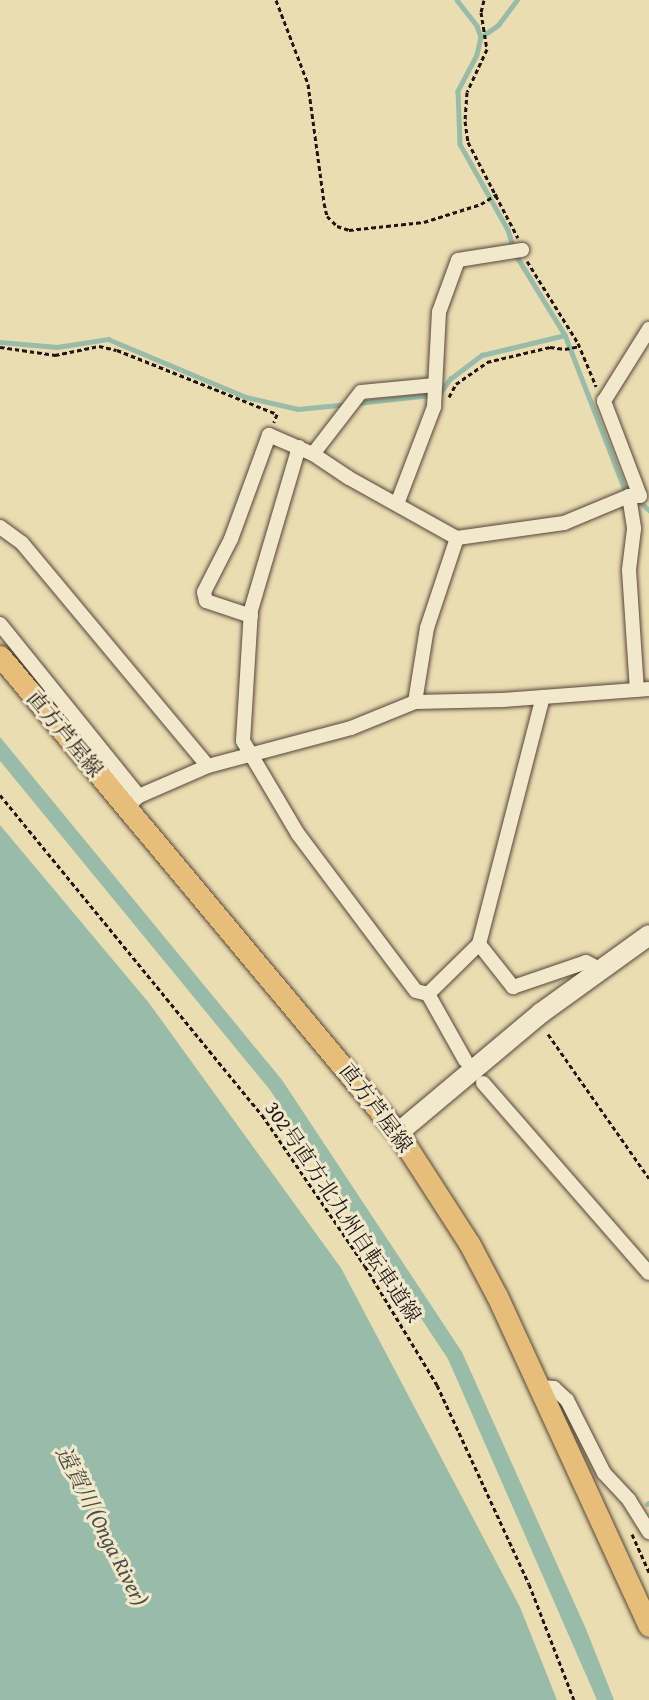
<!DOCTYPE html>
<meta charset="utf-8">
<style>
body{margin:0}
#map{position:relative;width:649px;height:1700px;overflow:hidden;background:#ebddb2;font-family:"Gentium Book Plus","Noto Serif JP",serif}
div>[style]{position:absolute}
[style*='--x']{left:calc(var(--x)*1px);top:calc(var(--y)*1px);width:calc(var(--w)*1px);rotate:calc(var(--a)*1deg)}
.water>*{inset:0;background:#99bca8}
.stream>*{height:4.5px;margin:-2.25px;padding:0 2.25px;transform-origin:2.25px;border-radius:2.25px;background:#99bca8}
.path>*{height:3px;margin-top:-1.5px;transform-origin:0;background:repeating-linear-gradient(90deg,#22140f 0 4.5px,transparent 0 7.5px)}
.roads{filter:drop-shadow(0 0 2px #544638) drop-shadow(0 0 2px #544638)}
.street>*{height:14px;margin:-7px;padding:0 7px;transform-origin:7px;border-radius:7px;background:#f2e9cd}
.secondary>*{height:20px;margin:-10px;padding:0 10px;transform-origin:10px;border-radius:10px;background:#f2e9cd}
.primary>*{height:21px;margin:-10.5px;padding:0 10.5px;transform-origin:10.5px;border-radius:10.5px;background:#e6be79}
span{translate:-50% -50%;white-space:nowrap;text-align:center;line-height:1.15;-webkit-text-stroke:6px #f2e9cd;paint-order:stroke}
.street-label{font-size:21px;color:#22140f}
.water-label{font-size:22px;color:#4c4f45;font-style:italic}
</style>
<div id="map">
<div class="water">
<div style="clip-path:polygon(0 737px,282px 1080px,462px 1352px,586px 1629px,614px 1700px,597px 1700px,448px 1359px,270px 1090px,0 761px)"></div>
<div style="clip-path:polygon(0 825px,149px 1003px,341px 1268px,520px 1607px,557px 1700px,0 1700px)"></div>
</div>
<div class="stream">
<div style="--x:457;--y:0;--w:33;--a:52"></div>
<div style="--x:477;--y:26;--w:12;--a:70"></div>
<div style="--x:481;--y:37;--w:18;--a:103"></div>
<div style="--x:477;--y:55;--w:41;--a:117.8"></div>
<div style="--x:458;--y:91;--w:53;--a:87.8"></div>
<div style="--x:460;--y:144;--w:98;--a:60.8"></div>
<div style="--x:508;--y:230;--w:26;--a:72"></div>
<div style="--x:516;--y:255;--w:94;--a:58.5"></div>
<div style="--x:565;--y:335;--w:163;--a:68.8"></div>
<div style="--x:624;--y:487;--w:8;--a:40"></div>
<div style="--x:481;--y:37;--w:21;--a:-35"></div>
<div style="--x:498;--y:25;--w:31;--a:-53"></div>
<div style="--x:0;--y:342;--w:57;--a:5"></div>
<div style="--x:57;--y:347;--w:52;--a:-8.9"></div>
<div style="--x:108;--y:339;--w:150;--a:22.8"></div>
<div style="--x:246;--y:397;--w:53;--a:13"></div>
<div style="--x:298;--y:409;--w:51;--a:-5.6"></div>
<div style="--x:357;--y:403;--w:82;--a:-6.3"></div>
<div style="--x:439;--y:394;--w:19;--a:-54"></div>
<div style="--x:450;--y:379;--w:40;--a:-37"></div>
<div style="--x:482;--y:355;--w:85;--a:-13.5"></div>
<div style="--x:638;--y:500;--w:15;--a:42"></div>
<div style="--x:647;--y:1504;--w:2;--a:-27"></div>
</div>
<div class="path">
<div style="--x:276;--y:0;--w:90;--a:69.1"></div>
<div style="--x:308;--y:84;--w:120;--a:82.3"></div>
<div style="--x:324;--y:203;--w:13;--a:77"></div>
<div style="--x:327;--y:216;--w:14;--a:45"></div>
<div style="--x:337;--y:226;--w:13;--a:18"></div>
<div style="--x:349;--y:230;--w:75;--a:-6.1"></div>
<div style="--x:424;--y:222;--w:60;--a:-17.5"></div>
<div style="--x:481;--y:204;--w:19;--a:-32"></div>
<div style="--x:484;--y:0;--w:12;--a:104"></div>
<div style="--x:481;--y:12;--w:37;--a:81"></div>
<div style="--x:487;--y:49;--w:47;--a:114.9"></div>
<div style="--x:467;--y:92;--w:29;--a:94"></div>
<div style="--x:465;--y:121;--w:21;--a:82"></div>
<div style="--x:468;--y:142;--w:108;--a:62.5"></div>
<div style="--x:527;--y:261;--w:97;--a:58.1"></div>
<div style="--x:578;--y:343;--w:47;--a:67.3"></div>
<div style="--x:0;--y:347;--w:56;--a:8.3"></div>
<div style="--x:55;--y:355;--w:45;--a:-11.6"></div>
<div style="--x:99;--y:346;--w:18;--a:13"></div>
<div style="--x:117;--y:350;--w:172;--a:21.8"></div>
<div style="--x:277;--y:414;--w:9;--a:111"></div>
<div style="--x:449;--y:397;--w:15;--a:-62"></div>
<div style="--x:456;--y:384;--w:38;--a:-35"></div>
<div style="--x:487;--y:362;--w:65;--a:-13.4"></div>
<div style="--x:550;--y:347;--w:15;--a:8"></div>
<div style="--x:565;--y:349;--w:15;--a:-11"></div>
<div style="--x:0;--y:795;--w:414;--a:50.7"></div>
<div style="--x:262;--y:1115;--w:183;--a:55.7"></div>
<div style="--x:365;--y:1266;--w:139;--a:58.8"></div>
<div style="--x:437;--y:1385;--w:219;--a:65.2"></div>
<div style="--x:529;--y:1584;--w:124;--a:68.8"></div>
<div style="--x:548;--y:1034;--w:176;--a:55"></div>
<div style="--x:632;--y:1534;--w:42;--a:65.9"></div>
</div>
<div class="roads">
<div class="street">
<div style="--x:299;--y:447;--w:170;--a:106.4"></div>
<div style="--x:251;--y:610;--w:131;--a:93.5"></div>
<div style="--x:243;--y:741;--w:108;--a:59.4"></div>
<div style="--x:298;--y:834;--w:196;--a:53.1"></div>
<div style="--x:416;--y:991;--w:12;--a:14"></div>
<div style="--x:428;--y:994;--w:76;--a:60.7"></div>
<div style="--x:313;--y:454;--w:78;--a:-52.3"></div>
<div style="--x:361;--y:392;--w:74;--a:-5.4"></div>
<div style="--x:629;--y:496;--w:33;--a:81"></div>
<div style="--x:634;--y:529;--w:41;--a:97"></div>
<div style="--x:629;--y:570;--w:120;--a:86.2"></div>
<div style="--x:397;--y:504;--w:104;--a:-69.1"></div>
<div style="--x:434;--y:407;--w:95;--a:-87"></div>
<div style="--x:439;--y:312;--w:55;--a:-69.9"></div>
<div style="--x:458;--y:260;--w:65;--a:-8.9"></div>
<div style="--x:0;--y:527;--w:27;--a:36"></div>
<div style="--x:22;--y:543;--w:290;--a:50.2"></div>
<div style="--x:251;--y:616;--w:47;--a:-161.6"></div>
<div style="--x:206;--y:601;--w:9;--a:-103"></div>
<div style="--x:204;--y:592;--w:59;--a:-63"></div>
<div style="--x:231;--y:539;--w:111;--a:-69.9"></div>
<div style="--x:269;--y:435;--w:48;--a:23.4"></div>
<div style="--x:313;--y:454;--w:43;--a:33.7"></div>
<div style="--x:349;--y:478;--w:124;--a:29.1"></div>
<div style="--x:0;--y:624;--w:221;--a:51.1"></div>
<div style="--x:415;--y:702;--w:75;--a:-80.8"></div>
<div style="--x:427;--y:628;--w:95;--a:-71.6"></div>
<div style="--x:457;--y:538;--w:108;--a:-8"></div>
<div style="--x:564;--y:523;--w:70;--a:-22.6"></div>
<div style="--x:629;--y:496;--w:11;--a:0"></div>
<div style="--x:640;--y:496;--w:102;--a:-110.8"></div>
<div style="--x:604;--y:401;--w:85;--a:-58"></div>
<div style="--x:126;--y:808;--w:18;--a:-43"></div>
<div style="--x:139;--y:796;--w:75;--a:-23.5"></div>
<div style="--x:208;--y:766;--w:148;--a:-14.9"></div>
<div style="--x:351;--y:728;--w:69;--a:-22.1"></div>
<div style="--x:415;--y:702;--w:88;--a:-1.3"></div>
<div style="--x:503;--y:700;--w:146;--a:-4.3"></div>
<div style="--x:479;--y:944;--w:55;--a:51.7"></div>
<div style="--x:513;--y:987;--w:77;--a:-18.9"></div>
<div style="--x:586;--y:962;--w:15;--a:28"></div>
<div style="--x:428;--y:994;--w:71;--a:-44.4"></div>
<div style="--x:479;--y:944;--w:255;--a:-75.5"></div>
<div style="--x:483;--y:1083;--w:252;--a:48.9"></div>
<div style="--x:541;--y:1387;--w:13;--a:4"></div>
<div style="--x:554;--y:1388;--w:18;--a:43"></div>
<div style="--x:567;--y:1400;--w:82;--a:63.1"></div>
<div style="--x:604;--y:1473;--w:37;--a:47"></div>
<div style="--x:629;--y:1500;--w:38;--a:58"></div>
</div>
<div class="secondary">
<div style="--x:398;--y:1133;--w:187;--a:-40"></div>
<div style="--x:541;--y:1013;--w:133;--a:-35.8"></div>
</div>
<div class="primary">
<div style="--x:0;--y:656;--w:621;--a:50.16"></div>
<div style="--x:398;--y:1133;--w:131;--a:57.2"></div>
<div style="--x:469;--y:1243;--w:60;--a:62.2"></div>
<div style="--x:497;--y:1296;--w:363;--a:65.3"></div>
</div>
</div>
<div class="street-label">
<span style="left:65px;top:734px;rotate:50deg">直方芦屋線</span>
<span style="left:376px;top:1108px;rotate:53deg">直方芦屋線</span>
<span style="left:343px;top:1212px;rotate:56deg">302号直方北九州自転車道線</span>
</div>
<div class="water-label">
<span style="left:102px;top:1526px;rotate:63deg">遠賀川 (Onga River)</span>
</div>
</div>
